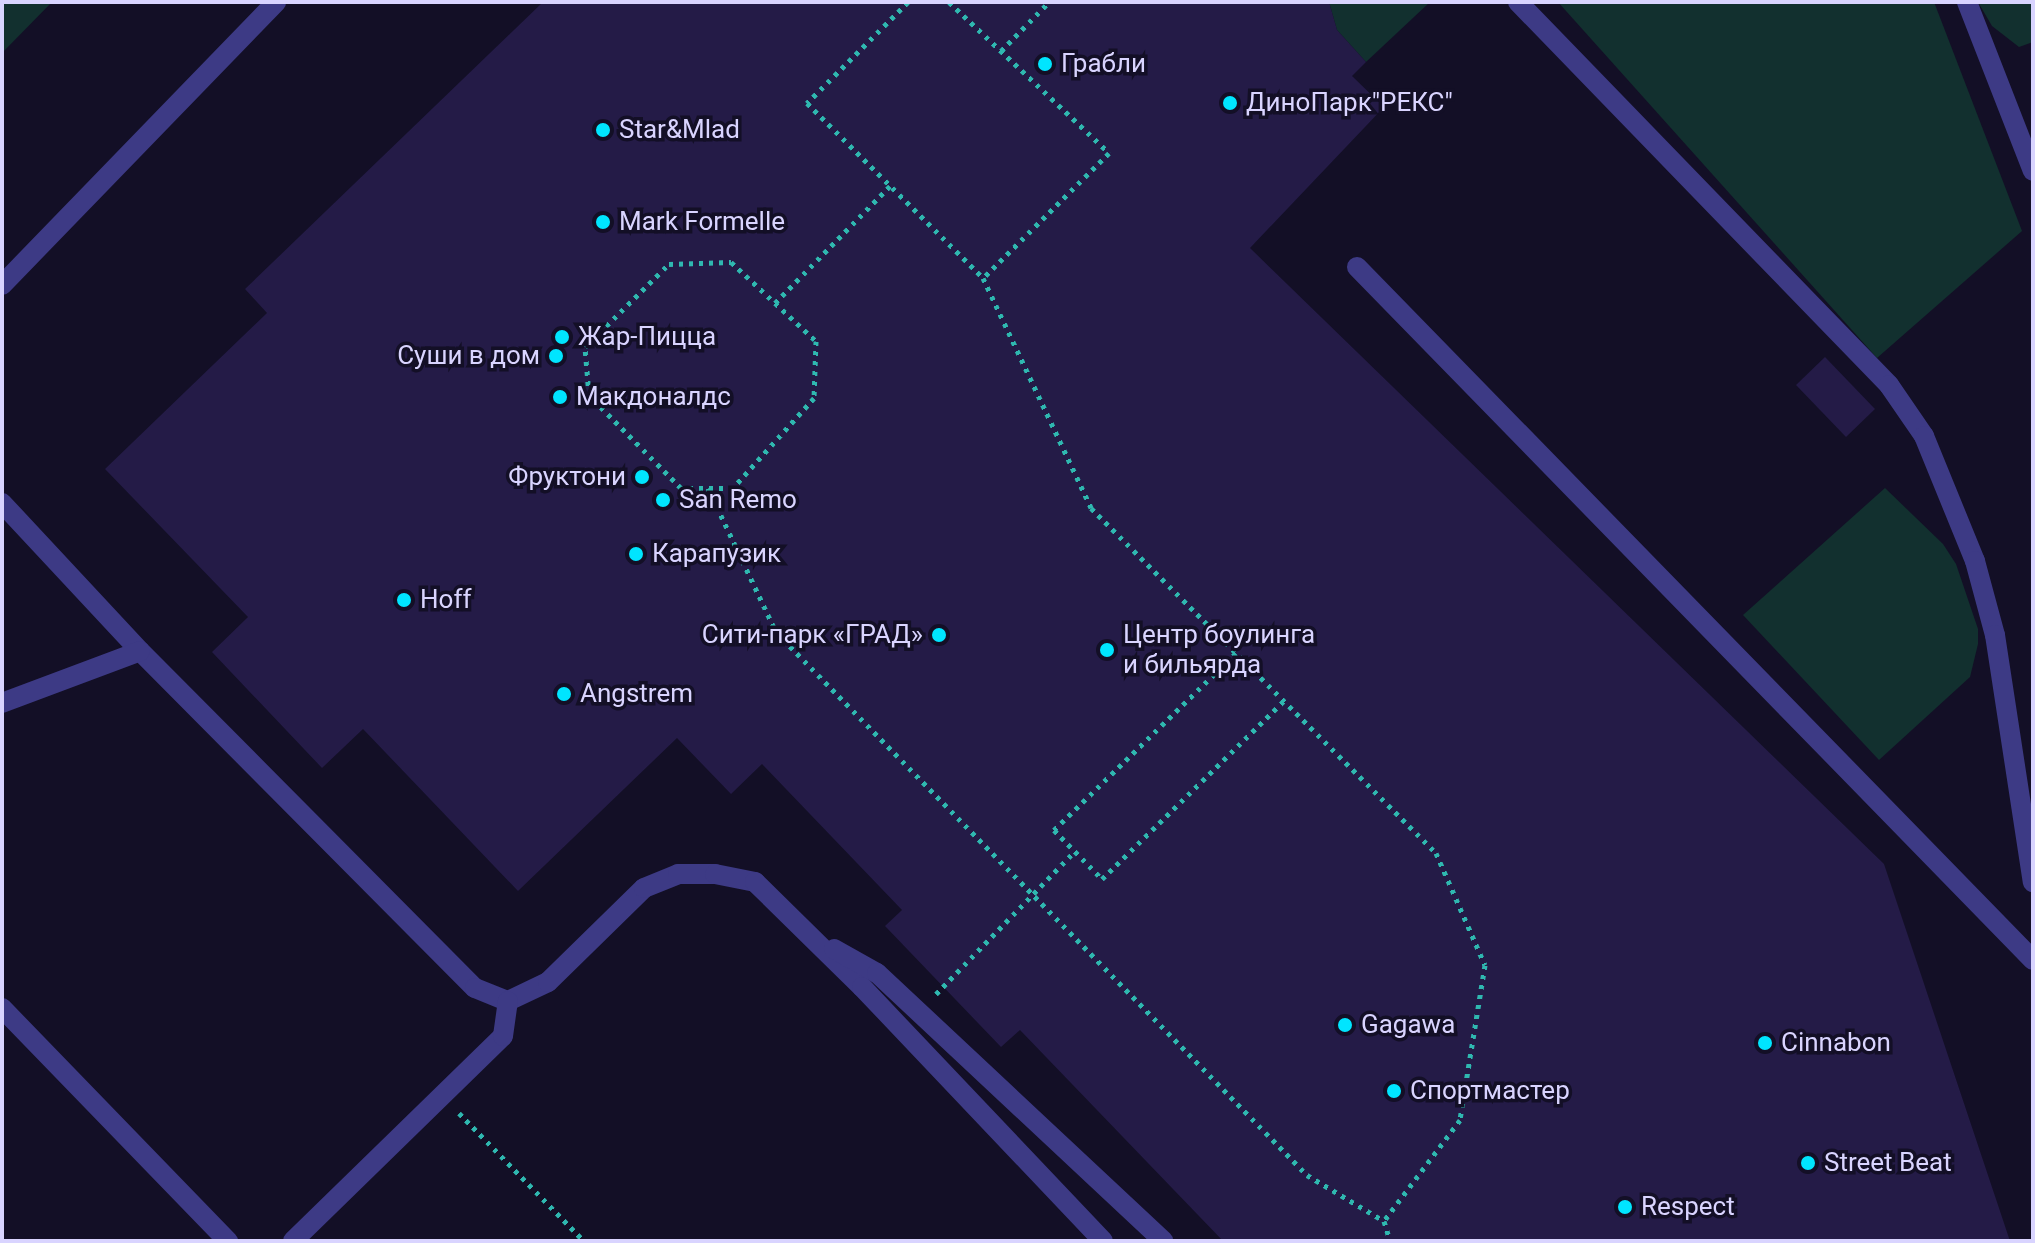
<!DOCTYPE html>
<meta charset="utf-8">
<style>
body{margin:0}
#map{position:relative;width:2035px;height:1243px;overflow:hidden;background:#130f26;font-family:Roboto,sans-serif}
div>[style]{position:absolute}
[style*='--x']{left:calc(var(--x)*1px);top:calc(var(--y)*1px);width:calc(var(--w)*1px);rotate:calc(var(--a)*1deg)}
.green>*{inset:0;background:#12302f}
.building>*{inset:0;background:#241b47}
.path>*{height:5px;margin-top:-2.5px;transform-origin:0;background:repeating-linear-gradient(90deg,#2fb8b0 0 4px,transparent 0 10px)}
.minor>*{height:20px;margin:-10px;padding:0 10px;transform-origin:10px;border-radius:10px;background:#3d3a85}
.dots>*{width:22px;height:22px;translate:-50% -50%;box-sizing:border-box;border:4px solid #130f26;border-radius:50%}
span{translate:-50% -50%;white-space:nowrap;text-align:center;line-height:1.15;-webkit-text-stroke:7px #130f26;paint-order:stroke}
.poi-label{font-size:26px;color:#d9d4ff}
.left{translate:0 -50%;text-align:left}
.right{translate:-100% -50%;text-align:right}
.frame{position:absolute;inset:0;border:4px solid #d9d4ff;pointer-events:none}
</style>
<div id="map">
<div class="green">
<div style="clip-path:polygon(2px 2px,52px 2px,2px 53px)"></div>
<div style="clip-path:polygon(1329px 2px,1430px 2px,1366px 62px,1337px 30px)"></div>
<div style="clip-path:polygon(1558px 2px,1934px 2px,2022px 231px,1877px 358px)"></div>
<div style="clip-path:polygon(1978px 2px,2033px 2px,2033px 42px,2019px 47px,1992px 26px)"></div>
<div style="clip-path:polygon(1885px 488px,1943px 544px,1956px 564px,1978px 629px,1978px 644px,1970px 677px,1879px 760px,1743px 615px)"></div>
</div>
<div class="building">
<div style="clip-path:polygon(543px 2px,1329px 2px,1337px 30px,1366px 62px,1352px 76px,1384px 107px,1250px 248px,1884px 864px,2010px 1241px,1223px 1241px,1020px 1030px,1001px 1047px,885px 926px,902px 910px,762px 764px,731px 794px,677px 738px,518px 891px,363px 729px,322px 768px,212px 652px,248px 617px,105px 469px,267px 313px,245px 289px)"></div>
<div style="clip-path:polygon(1825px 357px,1875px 409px,1846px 437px,1796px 385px)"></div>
</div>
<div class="path">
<div style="--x:908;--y:2;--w:143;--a:135"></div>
<div style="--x:807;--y:103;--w:248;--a:44.8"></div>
<div style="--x:983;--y:278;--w:254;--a:64.8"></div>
<div style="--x:1091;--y:508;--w:488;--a:45"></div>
<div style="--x:1436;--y:853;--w:122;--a:66.4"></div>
<div style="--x:1485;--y:965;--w:157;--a:99.2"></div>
<div style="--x:1460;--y:1120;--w:126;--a:127"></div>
<div style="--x:949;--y:2;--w:220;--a:43.3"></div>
<div style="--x:1109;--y:153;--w:177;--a:135.2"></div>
<div style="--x:1001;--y:51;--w:69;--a:-45.6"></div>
<div style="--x:731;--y:262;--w:116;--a:42.9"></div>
<div style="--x:816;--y:341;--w:57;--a:92"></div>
<div style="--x:814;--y:398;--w:121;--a:132"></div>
<div style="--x:733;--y:488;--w:52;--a:180"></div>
<div style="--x:681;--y:488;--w:131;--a:-134.7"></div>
<div style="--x:589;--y:395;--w:48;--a:-94.8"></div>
<div style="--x:585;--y:347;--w:118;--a:-44.7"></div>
<div style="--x:669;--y:264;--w:62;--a:-1.8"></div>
<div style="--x:775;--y:303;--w:164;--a:-45.5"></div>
<div style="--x:708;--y:488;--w:159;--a:64.7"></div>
<div style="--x:776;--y:632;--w:759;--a:45.64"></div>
<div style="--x:1307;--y:1175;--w:90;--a:30.9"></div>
<div style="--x:1384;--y:1221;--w:21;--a:73"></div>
<div style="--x:1236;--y:653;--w:254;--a:135.8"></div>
<div style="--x:1054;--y:830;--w:69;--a:45.6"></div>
<div style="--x:1102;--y:879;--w:255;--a:-44.4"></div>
<div style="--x:936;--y:994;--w:199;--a:-45.8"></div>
<div style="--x:459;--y:1113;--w:179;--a:45.7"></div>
</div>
<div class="minor">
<div style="--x:1518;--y:2;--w:533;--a:45.91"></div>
<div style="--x:1889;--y:385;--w:62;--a:55.5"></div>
<div style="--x:1924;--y:436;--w:135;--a:67.8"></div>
<div style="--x:1975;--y:561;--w:77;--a:74.9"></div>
<div style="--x:1995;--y:635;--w:250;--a:81.3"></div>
<div style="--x:1967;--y:2;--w:181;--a:68.7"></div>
<div style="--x:1357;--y:267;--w:968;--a:45.71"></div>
<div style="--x:2;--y:285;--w:394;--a:-45.9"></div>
<div style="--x:2;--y:503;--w:202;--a:47"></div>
<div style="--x:140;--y:651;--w:475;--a:45.2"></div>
<div style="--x:475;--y:988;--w:35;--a:22"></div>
<div style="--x:508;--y:1001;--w:44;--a:-25.4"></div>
<div style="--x:548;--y:982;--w:134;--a:-44.4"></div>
<div style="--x:644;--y:888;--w:37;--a:-22"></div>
<div style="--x:678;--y:874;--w:37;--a:0"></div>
<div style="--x:715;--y:874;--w:41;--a:11.3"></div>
<div style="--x:755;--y:882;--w:150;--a:44.5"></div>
<div style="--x:862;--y:987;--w:350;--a:46.5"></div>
<div style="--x:2;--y:703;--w:147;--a:-20.6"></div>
<div style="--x:834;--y:949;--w:49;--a:29.2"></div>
<div style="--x:877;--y:973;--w:392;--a:43.1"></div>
<div style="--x:2;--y:1008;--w:325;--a:45.9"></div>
<div style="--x:293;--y:1241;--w:293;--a:-44.3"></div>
<div style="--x:503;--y:1036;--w:35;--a:-82"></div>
</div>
<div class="dots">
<div style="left:1045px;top:64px;background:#00e5ff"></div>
<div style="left:1230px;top:103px;background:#00e5ff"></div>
<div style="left:603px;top:130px;background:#00e5ff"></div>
<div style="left:603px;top:222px;background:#00e5ff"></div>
<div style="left:562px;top:337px;background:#00e5ff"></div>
<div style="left:556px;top:356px;background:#00e5ff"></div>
<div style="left:560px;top:397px;background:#00e5ff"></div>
<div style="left:642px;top:477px;background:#00e5ff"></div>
<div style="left:663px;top:500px;background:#00e5ff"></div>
<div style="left:636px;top:554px;background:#00e5ff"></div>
<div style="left:404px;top:600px;background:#00e5ff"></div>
<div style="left:939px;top:635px;background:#00e5ff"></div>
<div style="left:1107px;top:650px;background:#00e5ff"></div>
<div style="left:564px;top:694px;background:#00e5ff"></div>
<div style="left:1345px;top:1025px;background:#00e5ff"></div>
<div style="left:1765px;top:1043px;background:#00e5ff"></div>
<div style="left:1394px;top:1091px;background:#00e5ff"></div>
<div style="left:1808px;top:1163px;background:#00e5ff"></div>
<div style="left:1625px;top:1207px;background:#00e5ff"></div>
</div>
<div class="poi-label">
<span class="left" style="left:1061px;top:64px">Грабли</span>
<span class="left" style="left:1246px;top:103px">ДиноПарк"РЕКС"</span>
<span class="left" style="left:619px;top:130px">Star&amp;Mlad</span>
<span class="left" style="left:619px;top:222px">Mark Formelle</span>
<span class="left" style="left:578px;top:337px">Жар-Пицца</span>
<span class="right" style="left:540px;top:356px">Суши в дом</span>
<span class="left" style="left:576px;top:397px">Макдоналдс</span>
<span class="right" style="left:626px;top:477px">Фруктони</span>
<span class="left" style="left:679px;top:500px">San Remo</span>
<span class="left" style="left:652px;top:554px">Карапузик</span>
<span class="left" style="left:420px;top:600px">Hoff</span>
<span class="right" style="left:923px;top:635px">Сити-парк «ГРАД»</span>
<span class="left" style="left:1123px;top:650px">Центр боулинга<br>и бильярда</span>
<span class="left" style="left:580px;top:694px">Angstrem</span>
<span class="left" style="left:1361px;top:1025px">Gagawa</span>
<span class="left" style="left:1781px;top:1043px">Cinnabon</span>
<span class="left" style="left:1410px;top:1091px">Спортмастер</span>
<span class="left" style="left:1824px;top:1163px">Street Beat</span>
<span class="left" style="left:1641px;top:1207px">Respect</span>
</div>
<div class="frame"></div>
</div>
